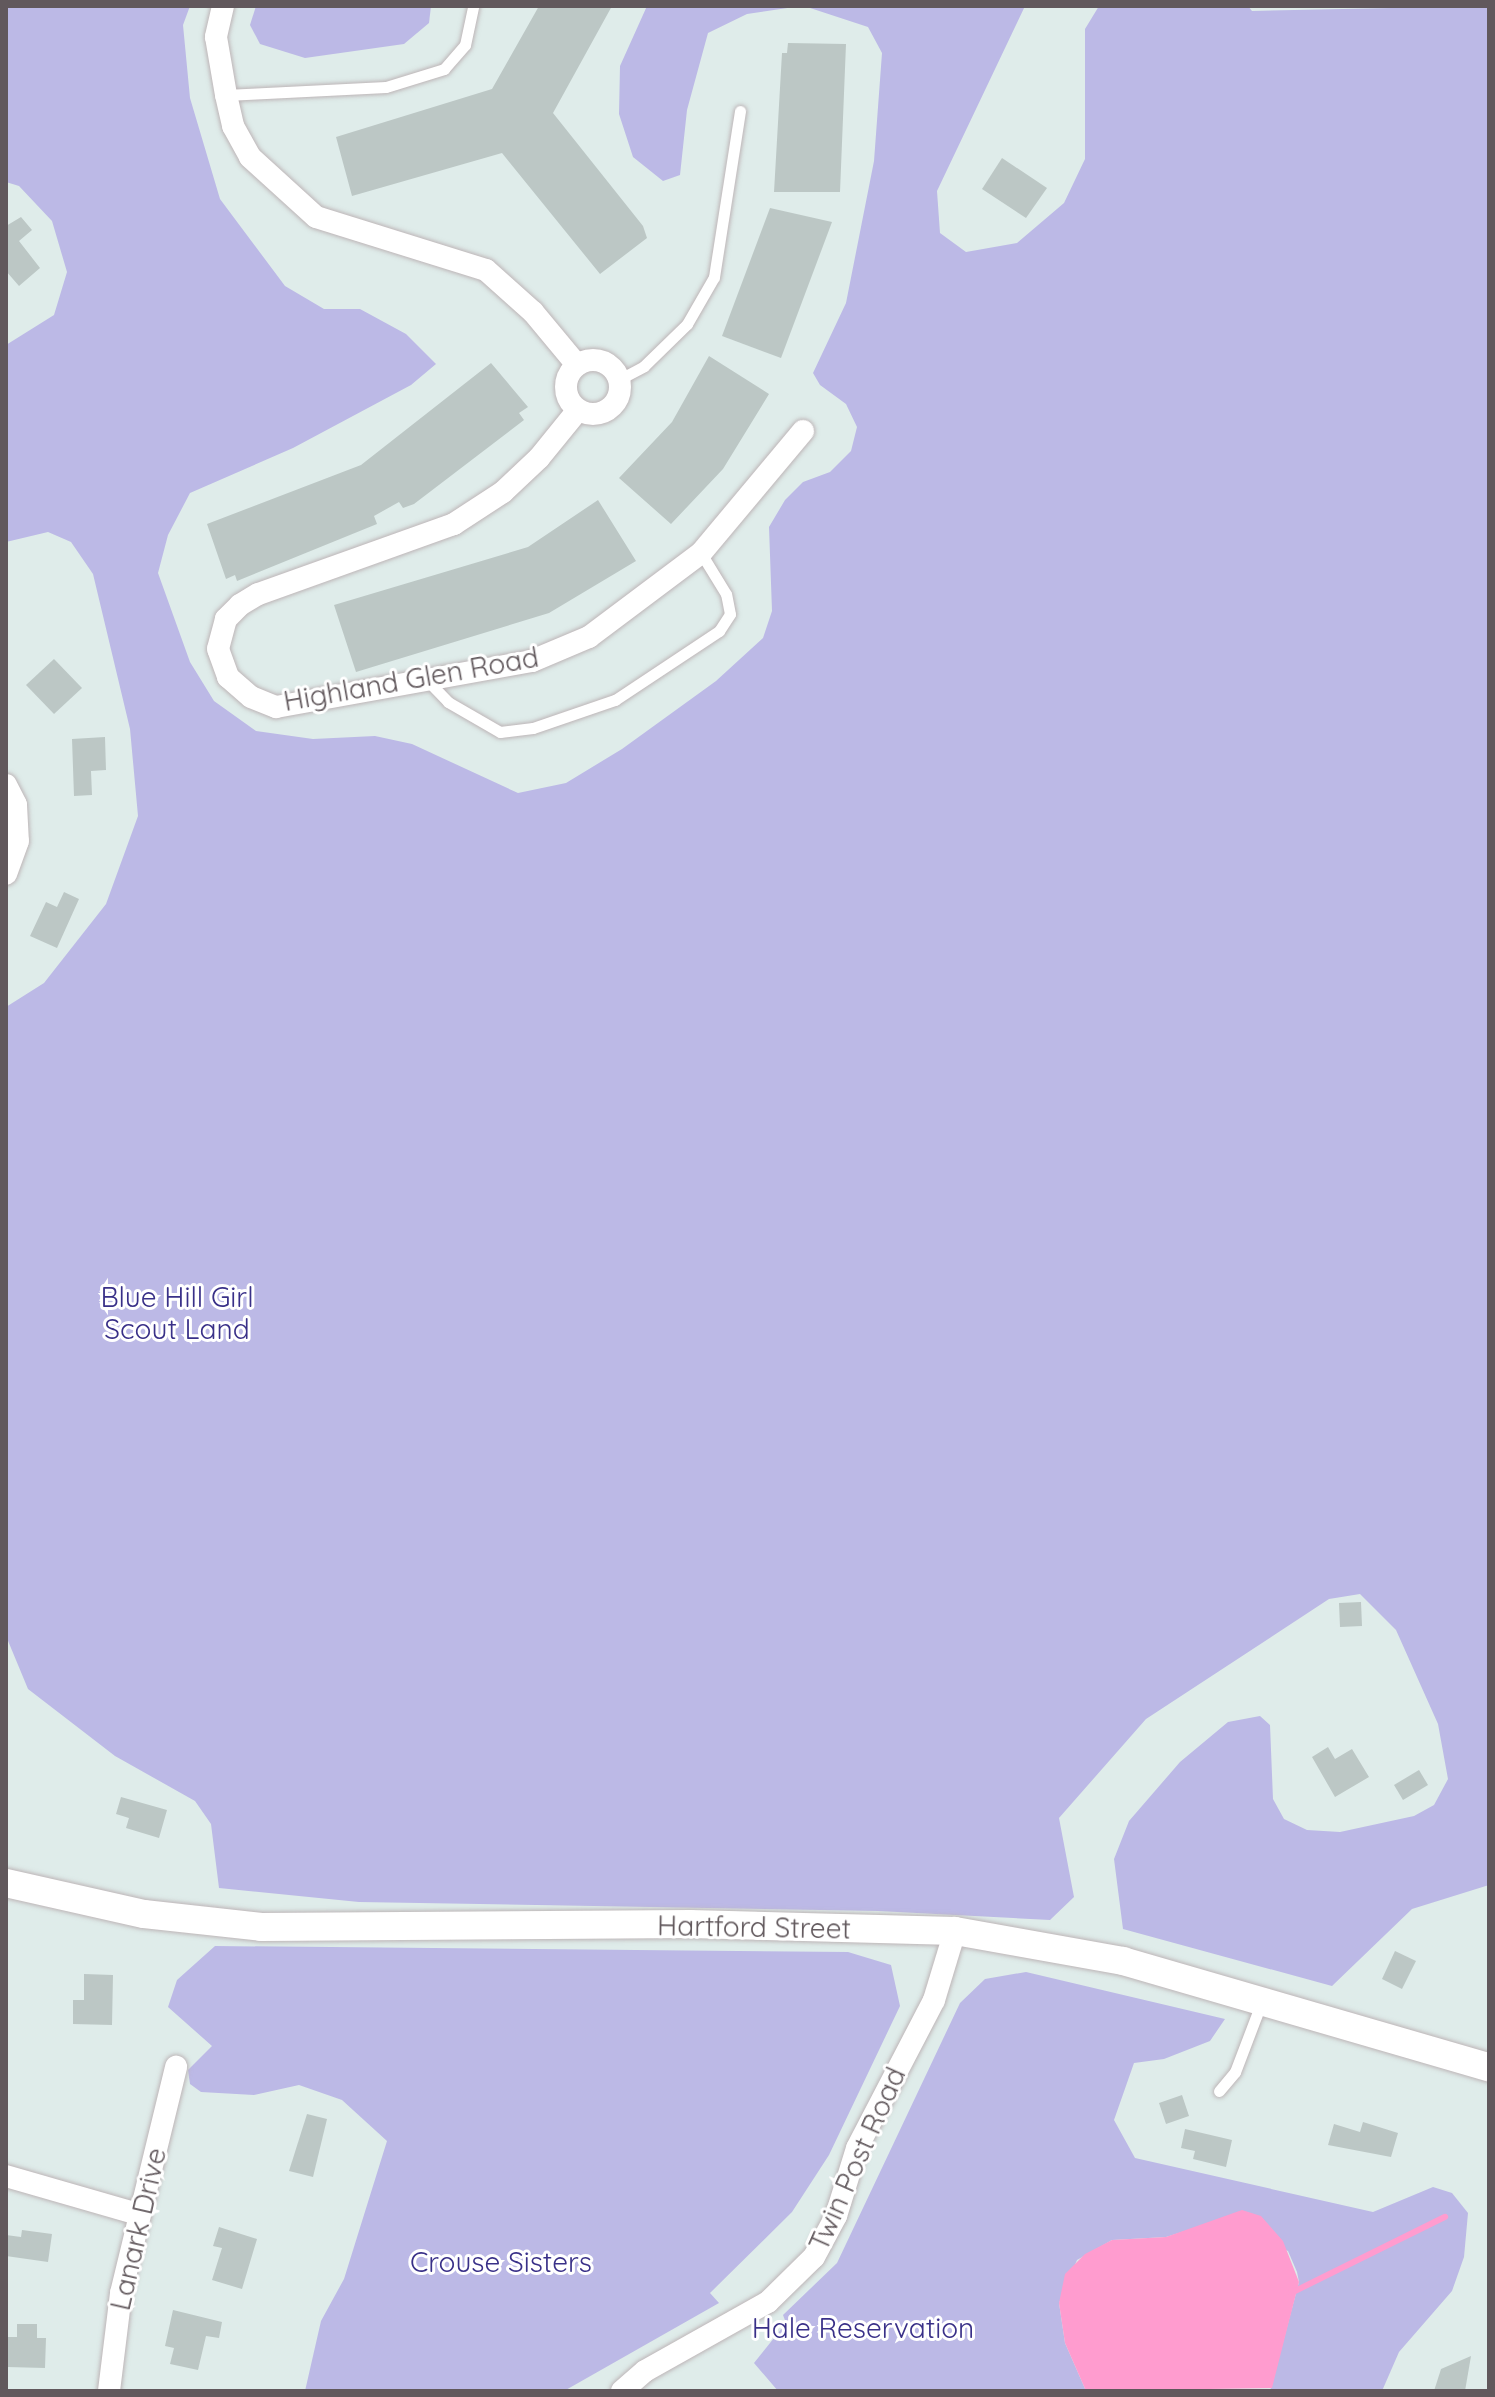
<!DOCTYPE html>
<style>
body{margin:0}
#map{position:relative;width:1495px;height:2397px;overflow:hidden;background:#dfecea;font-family:Quicksand,sans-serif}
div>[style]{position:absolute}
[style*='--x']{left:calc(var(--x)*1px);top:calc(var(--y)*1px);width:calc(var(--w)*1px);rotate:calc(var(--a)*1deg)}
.green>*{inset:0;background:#bcb9e6}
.water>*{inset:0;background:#ff9ccf}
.stream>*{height:6px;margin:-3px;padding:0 3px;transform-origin:3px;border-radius:3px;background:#ff9ccf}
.building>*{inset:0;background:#bcc7c5}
.roads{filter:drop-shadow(0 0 2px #bdb5b7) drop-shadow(0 0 2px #bdb5b7)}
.service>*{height:11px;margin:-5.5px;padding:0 5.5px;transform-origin:5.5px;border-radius:5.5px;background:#fff}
.minor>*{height:22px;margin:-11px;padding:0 11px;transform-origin:11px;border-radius:11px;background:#fff}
.minor>.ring{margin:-11px;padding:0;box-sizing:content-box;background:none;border:22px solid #fff;border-radius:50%}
.tertiary>*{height:28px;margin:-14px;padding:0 14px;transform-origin:14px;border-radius:14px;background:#fff}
span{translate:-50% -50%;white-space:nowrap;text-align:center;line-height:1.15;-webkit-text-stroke:6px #fff;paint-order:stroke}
.street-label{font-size:28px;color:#61585c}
.park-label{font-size:28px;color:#393088}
.frame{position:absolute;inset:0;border:8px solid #61585c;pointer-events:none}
</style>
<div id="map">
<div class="green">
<div style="clip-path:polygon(6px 6px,190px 6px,183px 25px,190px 98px,220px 199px,285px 286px,324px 309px,360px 309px,406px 334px,436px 364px,411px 385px,293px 448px,190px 493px,168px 535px,158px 573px,190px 662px,214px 701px,256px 731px,313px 739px,375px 736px,412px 744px,518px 793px,566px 783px,622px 749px,716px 681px,763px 638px,772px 611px,769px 527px,785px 500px,803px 482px,830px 472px,851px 451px,857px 427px,846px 404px,820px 385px,813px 373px,846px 303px,874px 161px,882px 53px,868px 27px,804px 6px,1025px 6px,937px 191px,940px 233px,966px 252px,1017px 243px,1064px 203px,1085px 159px,1085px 29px,1099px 6px,1248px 6px,1252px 11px,1489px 6px,1489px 1885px,1412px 1909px,1332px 1986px,1123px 1929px,1114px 1859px,1129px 1821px,1180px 1762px,1228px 1722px,1260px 1716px,1270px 1725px,1273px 1799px,1284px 1819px,1307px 1830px,1340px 1832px,1414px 1816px,1434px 1805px,1448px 1779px,1438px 1724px,1396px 1630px,1360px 1594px,1329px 1599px,1146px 1719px,1059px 1818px,1074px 1897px,1050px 1920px,878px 1911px,359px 1902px,219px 1888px,211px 1824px,195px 1801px,115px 1756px,28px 1689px,6px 1636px,6px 1007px,44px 983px,106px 904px,138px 816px,130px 729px,93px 574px,71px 542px,48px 532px,6px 542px,6px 345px,54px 315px,67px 272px,52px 221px,19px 186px,6px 182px)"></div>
<div style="clip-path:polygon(256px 6px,431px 6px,429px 23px,404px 44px,305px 58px,260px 44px,250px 25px)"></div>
<div style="clip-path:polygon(647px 6px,801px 6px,747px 14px,708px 33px,687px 110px,680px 175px,663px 181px,633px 157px,619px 114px,620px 66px)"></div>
<div style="clip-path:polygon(215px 1946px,848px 1952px,891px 1965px,900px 2006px,829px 2155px,792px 2212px,710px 2293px,719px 2303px,564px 2391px,305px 2391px,321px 2321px,344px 2279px,387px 2141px,342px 2100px,299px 2085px,254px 2095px,201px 2092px,190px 2084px,188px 2070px,212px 2046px,168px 2007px,177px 1980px)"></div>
<div style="clip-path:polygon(1026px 1972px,1225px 2019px,1210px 2041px,1164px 2059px,1134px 2063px,1114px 2120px,1135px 2158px,1373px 2212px,1433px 2187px,1452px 2193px,1468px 2213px,1464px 2257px,1452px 2291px,1399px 2352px,1382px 2391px,1270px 2391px,1299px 2282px,1297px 2272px,1288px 2251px,1214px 2222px,1166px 2237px,1112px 2240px,1077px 2260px,1059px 2303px,1065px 2343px,1086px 2391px,778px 2391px,754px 2363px,786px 2323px,783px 2315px,837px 2263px,960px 2003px,985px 1979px)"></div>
</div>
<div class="water">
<div style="clip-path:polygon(1242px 2210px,1261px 2216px,1283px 2241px,1299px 2282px,1272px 2388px,1086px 2391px,1065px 2343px,1059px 2303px,1065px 2274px,1085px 2254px,1112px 2240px,1166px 2237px)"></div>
</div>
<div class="stream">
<div style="--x:1291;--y:2293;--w:172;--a:-26.3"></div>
</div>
<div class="building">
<div style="clip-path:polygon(539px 6px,612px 6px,553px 113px,643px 226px,647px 238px,600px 274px,502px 153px,352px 196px,336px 137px,492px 89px)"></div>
<div style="clip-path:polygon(788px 43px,846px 44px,840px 192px,774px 192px,782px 53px,787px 53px)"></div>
<div style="clip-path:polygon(1002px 158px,1047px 188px,1026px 218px,982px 189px)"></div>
<div style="clip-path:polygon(770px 208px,832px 222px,781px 358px,722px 336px)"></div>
<div style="clip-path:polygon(21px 217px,32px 230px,19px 241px,40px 268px,19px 286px,6px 271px,6px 226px)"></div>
<div style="clip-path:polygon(709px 356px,769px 394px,723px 469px,671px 524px,619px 478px,672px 422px)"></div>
<div style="clip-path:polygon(491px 363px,528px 407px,519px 413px,524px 420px,414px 504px,403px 508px,399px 502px,374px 516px,377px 524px,237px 581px,235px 575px,226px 579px,207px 524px,361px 465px)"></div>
<div style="clip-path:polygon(598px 500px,636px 561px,549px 613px,356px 672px,334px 605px,528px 547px)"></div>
<div style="clip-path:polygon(54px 659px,82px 688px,54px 714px,26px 685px)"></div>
<div style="clip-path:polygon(105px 737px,106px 770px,91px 771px,92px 795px,74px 796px,72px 739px)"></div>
<div style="clip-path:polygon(64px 892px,79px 899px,57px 948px,30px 936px,46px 902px,57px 907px)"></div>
<div style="clip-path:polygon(1361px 1602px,1362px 1626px,1340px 1627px,1339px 1603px)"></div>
<div style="clip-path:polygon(1328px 1747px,1335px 1759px,1352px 1749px,1369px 1777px,1335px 1797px,1312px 1757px)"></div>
<div style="clip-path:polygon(1419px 1770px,1428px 1785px,1403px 1800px,1394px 1785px)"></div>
<div style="clip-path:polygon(121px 1797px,167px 1810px,159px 1838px,126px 1828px,129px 1818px,116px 1814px)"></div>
<div style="clip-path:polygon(1395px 1951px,1416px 1961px,1402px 1989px,1382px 1979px)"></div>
<div style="clip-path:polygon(84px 1974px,113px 1975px,112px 2025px,73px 2024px,73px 2000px,84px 2000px)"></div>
<div style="clip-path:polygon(1182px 2095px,1189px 2116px,1166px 2124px,1159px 2103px)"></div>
<div style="clip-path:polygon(307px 2114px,327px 2119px,313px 2177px,289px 2171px)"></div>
<div style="clip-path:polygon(1363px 2122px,1398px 2133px,1391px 2157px,1328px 2145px,1334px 2124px,1360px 2132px)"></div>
<div style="clip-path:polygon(1185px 2129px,1232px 2140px,1226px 2167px,1193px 2159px,1195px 2151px,1181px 2148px)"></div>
<div style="clip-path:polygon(219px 2227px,257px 2239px,242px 2289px,212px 2280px,222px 2248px,213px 2246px)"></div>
<div style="clip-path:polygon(22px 2230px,52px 2234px,48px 2262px,6px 2256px,6px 2235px,21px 2237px)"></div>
<div style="clip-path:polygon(173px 2310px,222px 2322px,219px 2338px,206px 2336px,198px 2370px,170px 2364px,174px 2348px,165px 2346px)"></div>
<div style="clip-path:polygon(17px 2324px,37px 2324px,37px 2338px,46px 2338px,45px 2368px,7px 2367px,7px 2337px,17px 2337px)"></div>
<div style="clip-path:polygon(1471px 2356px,1465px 2391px,1434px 2391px,1441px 2369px)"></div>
</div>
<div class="roads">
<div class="service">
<div style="--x:226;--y:95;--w:160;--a:-2.9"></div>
<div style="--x:386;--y:87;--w:61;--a:-17.2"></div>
<div style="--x:444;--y:69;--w:32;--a:-49"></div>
<div style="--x:465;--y:45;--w:40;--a:-78"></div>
<div style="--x:620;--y:379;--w:27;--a:-28"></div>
<div style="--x:644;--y:366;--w:60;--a:-44.3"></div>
<div style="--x:687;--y:324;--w:54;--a:-60.1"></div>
<div style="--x:714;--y:277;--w:168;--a:-81.1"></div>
<div style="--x:426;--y:679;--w:32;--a:46"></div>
<div style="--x:448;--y:702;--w:60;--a:30"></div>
<div style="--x:500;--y:732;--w:33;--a:-7"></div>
<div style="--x:533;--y:728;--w:87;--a:-18.9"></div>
<div style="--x:615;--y:700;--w:125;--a:-33.6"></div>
<div style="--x:719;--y:631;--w:20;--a:-57"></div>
<div style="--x:730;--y:614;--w:20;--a:-101"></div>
<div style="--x:726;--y:594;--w:48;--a:-121.4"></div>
<div style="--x:1219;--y:2091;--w:25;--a:-50"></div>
<div style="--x:1235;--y:2072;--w:76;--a:-69.2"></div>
</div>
<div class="minor">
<div style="--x:223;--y:6;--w:32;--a:103"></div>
<div style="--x:216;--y:37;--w:59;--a:80.2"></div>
<div style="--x:226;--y:95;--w:32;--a:77"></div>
<div style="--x:233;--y:126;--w:35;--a:61"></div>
<div style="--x:250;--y:157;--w:89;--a:42.3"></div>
<div style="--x:316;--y:217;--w:178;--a:17.3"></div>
<div style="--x:486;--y:270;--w:63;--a:41.8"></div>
<div style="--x:533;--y:312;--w:69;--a:50.3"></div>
<div class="ring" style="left:566px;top:360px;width:32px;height:32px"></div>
<div style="--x:578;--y:410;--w:62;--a:129.1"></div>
<div style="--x:539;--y:458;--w:50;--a:136.6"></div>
<div style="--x:503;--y:492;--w:59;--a:146.9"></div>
<div style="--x:454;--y:524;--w:208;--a:160.3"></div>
<div style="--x:258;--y:594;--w:21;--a:149"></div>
<div style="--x:240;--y:605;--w:20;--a:135"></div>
<div style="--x:226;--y:619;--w:31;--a:105"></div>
<div style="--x:218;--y:649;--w:30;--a:70"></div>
<div style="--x:228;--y:677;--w:30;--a:41"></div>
<div style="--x:251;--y:697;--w:27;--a:22"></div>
<div style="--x:276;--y:707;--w:260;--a:-10.2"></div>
<div style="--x:532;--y:661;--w:62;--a:-22.8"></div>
<div style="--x:589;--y:637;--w:140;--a:-36.9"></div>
<div style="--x:701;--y:553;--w:159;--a:-50.1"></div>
<div style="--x:6;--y:785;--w:22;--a:63"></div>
<div style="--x:16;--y:805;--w:36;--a:87"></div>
<div style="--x:18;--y:841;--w:35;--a:110"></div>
<div style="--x:6;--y:2176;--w:137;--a:16.1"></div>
<div style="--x:109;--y:2391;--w:99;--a:-83"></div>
<div style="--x:121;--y:2293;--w:233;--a:-76.3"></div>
<div style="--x:622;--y:2391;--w:30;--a:-41"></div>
<div style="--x:645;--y:2371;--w:141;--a:-29.3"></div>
<div style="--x:768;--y:2302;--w:64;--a:-44.4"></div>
<div style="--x:814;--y:2257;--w:47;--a:-61.8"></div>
<div style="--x:836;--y:2216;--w:71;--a:-72.8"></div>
<div style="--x:857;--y:2148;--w:167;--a:-62.5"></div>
<div style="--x:934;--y:2000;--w:72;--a:-73.1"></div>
</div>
<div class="tertiary">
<div style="--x:6;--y:1883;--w:141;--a:12.7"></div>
<div style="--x:144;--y:1914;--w:118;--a:6.3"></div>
<div style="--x:261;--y:1927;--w:429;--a:-0.4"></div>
<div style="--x:690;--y:1924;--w:265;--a:1.5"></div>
<div style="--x:955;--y:1931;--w:171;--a:10.1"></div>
<div style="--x:1123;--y:1961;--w:381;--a:16.2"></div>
</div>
</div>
<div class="street-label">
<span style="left:411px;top:679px;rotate:-10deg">Highland Glen Road</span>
<span style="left:754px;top:1927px;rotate:1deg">Hartford Street</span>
<span style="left:857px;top:2159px;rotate:-66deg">Twin Post Road</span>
<span style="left:138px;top:2229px;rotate:-77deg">Lanark Drive</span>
</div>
<div class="park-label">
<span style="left:177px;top:1313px">Blue Hill Girl<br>Scout Land</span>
<span style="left:501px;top:2262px">Crouse Sisters</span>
<span style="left:863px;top:2328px">Hale Reservation</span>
</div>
<div class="frame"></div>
</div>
